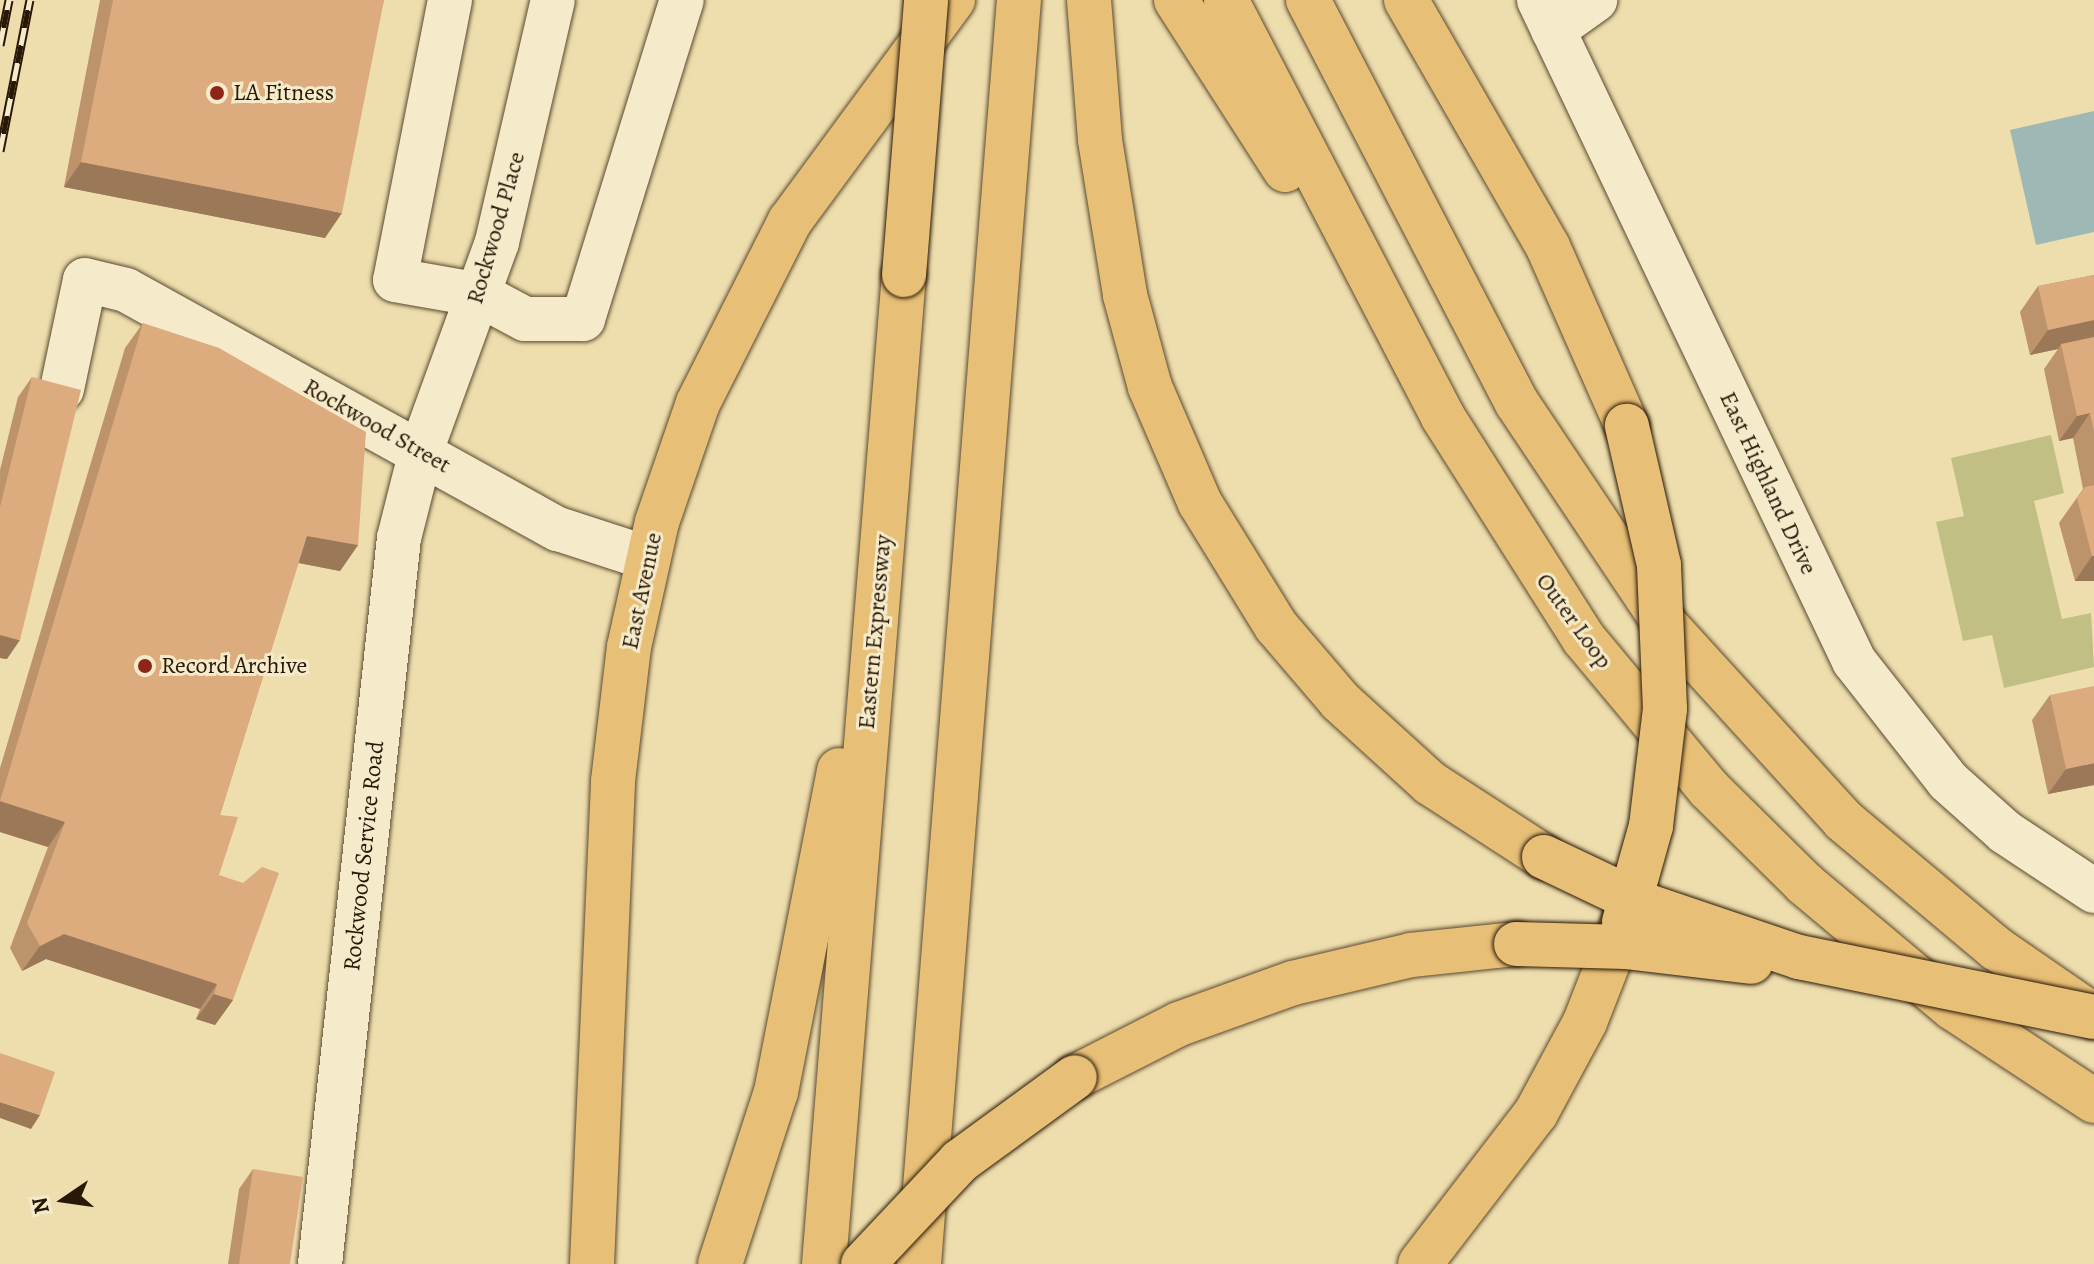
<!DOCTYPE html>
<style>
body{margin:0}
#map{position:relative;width:2094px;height:1264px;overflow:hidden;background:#efdead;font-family:Alegreya,serif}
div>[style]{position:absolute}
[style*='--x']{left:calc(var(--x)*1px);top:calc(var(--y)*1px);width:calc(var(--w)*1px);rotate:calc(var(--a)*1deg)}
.green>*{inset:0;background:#c1bf84}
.water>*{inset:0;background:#9eb9b5}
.roads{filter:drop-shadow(0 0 2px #5a4a30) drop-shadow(0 0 2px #5a4a30)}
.minor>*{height:44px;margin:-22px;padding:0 22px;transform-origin:22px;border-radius:22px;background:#f5eaca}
.major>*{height:44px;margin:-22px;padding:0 22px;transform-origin:22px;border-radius:22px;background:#e8bf76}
.highway>*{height:44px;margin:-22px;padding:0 22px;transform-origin:22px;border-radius:22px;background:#e8bf76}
.rail>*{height:9px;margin-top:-4.5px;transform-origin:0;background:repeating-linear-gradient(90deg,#f5eaca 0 18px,#281807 0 36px);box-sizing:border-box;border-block:2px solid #281807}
.bridges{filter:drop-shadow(0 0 2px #281807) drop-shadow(0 0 2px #281807)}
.highway-bridge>*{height:44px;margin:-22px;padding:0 22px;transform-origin:22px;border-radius:22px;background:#e8bf76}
.wall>*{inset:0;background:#bd936c}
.shaded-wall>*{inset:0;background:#9a7858}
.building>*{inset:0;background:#dcab7e}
.dots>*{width:22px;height:22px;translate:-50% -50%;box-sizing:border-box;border:4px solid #f5eaca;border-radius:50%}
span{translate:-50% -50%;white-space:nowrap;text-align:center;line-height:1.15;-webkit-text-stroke:6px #f5eaca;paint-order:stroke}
.poi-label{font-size:24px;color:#281807}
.left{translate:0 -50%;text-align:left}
.street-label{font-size:24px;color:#281807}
.north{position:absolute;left:24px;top:1160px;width:80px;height:80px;-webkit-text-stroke:6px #f5eaca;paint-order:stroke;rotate:257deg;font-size:22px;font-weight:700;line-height:32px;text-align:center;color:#281807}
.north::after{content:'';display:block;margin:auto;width:28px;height:36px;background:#281807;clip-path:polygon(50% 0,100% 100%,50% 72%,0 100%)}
</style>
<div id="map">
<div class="green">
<div style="clip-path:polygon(2051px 435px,2064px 493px,2034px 501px,2062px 619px,2091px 613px,2094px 667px,2004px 688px,1992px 635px,1963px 641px,1936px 522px,1964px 516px,1951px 458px)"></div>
</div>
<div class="water">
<div style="clip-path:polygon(2094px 111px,2094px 232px,2036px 245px,2010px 130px)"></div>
</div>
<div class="roads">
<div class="minor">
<div style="--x:450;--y:0;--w:285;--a:101.1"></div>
<div style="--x:395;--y:280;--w:86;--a:10"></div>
<div style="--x:480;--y:295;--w:51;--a:28.1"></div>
<div style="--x:525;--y:319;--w:58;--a:0"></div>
<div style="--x:583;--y:319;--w:334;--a:-72.8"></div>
<div style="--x:1539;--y:0;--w:732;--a:64.52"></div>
<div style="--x:1854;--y:661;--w:152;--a:51.9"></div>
<div style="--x:1948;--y:781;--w:76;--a:41.8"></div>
<div style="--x:2005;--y:832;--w:107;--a:33.5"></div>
<div style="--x:1553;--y:30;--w:52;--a:-35.5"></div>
<div style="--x:62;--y:389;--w:111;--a:-78.1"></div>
<div style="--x:85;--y:280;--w:42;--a:13.7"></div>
<div style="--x:126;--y:290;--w:494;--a:29"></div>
<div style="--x:558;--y:529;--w:94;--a:18"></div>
<div style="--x:320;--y:1264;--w:730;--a:-83.79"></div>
<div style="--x:399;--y:538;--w:90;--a:-75.8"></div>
<div style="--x:421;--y:451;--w:222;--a:-70"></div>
<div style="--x:497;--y:242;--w:248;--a:-77"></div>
</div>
<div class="major">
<div style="--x:592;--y:1264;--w:483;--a:-87.5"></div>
<div style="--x:613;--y:781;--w:135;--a:-83.2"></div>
<div style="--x:629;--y:647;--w:128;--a:-77.4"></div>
<div style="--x:657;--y:522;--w:126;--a:-71"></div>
<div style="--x:698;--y:403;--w:204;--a:-63.2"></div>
<div style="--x:790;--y:221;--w:275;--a:-53.6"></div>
</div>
<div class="highway">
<div style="--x:1089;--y:0;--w:140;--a:85.5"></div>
<div style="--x:1100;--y:140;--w:157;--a:80.8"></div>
<div style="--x:1125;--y:295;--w:95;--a:74.8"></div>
<div style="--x:1150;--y:387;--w:126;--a:66.7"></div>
<div style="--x:1200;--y:503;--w:145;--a:58.3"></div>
<div style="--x:1276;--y:626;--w:99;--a:49.5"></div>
<div style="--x:1340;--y:701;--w:122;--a:42.3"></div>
<div style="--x:1430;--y:783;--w:136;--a:33"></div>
<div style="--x:1176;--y:0;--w:202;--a:57.3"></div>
<div style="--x:1226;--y:0;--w:470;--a:62.5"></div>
<div style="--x:1443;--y:417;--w:263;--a:57.6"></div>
<div style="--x:1584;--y:639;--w:195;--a:50.2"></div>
<div style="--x:1709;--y:789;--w:135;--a:44.7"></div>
<div style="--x:1805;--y:884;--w:193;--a:40"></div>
<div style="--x:1953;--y:1008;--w:169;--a:33.4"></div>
<div style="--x:1308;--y:0;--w:454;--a:62.6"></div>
<div style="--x:1517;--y:403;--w:265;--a:56.2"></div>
<div style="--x:1664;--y:623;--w:266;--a:47.7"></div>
<div style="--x:1843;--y:820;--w:201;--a:40"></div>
<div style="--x:1997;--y:949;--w:118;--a:34.6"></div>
<div style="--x:1406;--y:0;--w:285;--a:60.1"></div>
<div style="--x:1548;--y:247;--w:196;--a:66.2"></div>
<div style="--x:1075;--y:1077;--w:117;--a:-27"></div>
<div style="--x:1179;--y:1024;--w:121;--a:-19.8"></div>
<div style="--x:1293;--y:983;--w:121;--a:-13.3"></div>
<div style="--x:1411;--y:955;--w:106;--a:-6"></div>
<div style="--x:720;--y:1264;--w:181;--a:-72"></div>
<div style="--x:776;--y:1092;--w:328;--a:-78.9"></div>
<div style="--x:824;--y:1264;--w:992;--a:-85.38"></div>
<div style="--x:919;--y:1264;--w:1268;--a:-85.48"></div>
<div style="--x:1420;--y:1264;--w:190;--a:-52.5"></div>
<div style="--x:1536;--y:1113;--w:103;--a:-61.7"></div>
<div style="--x:1585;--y:1022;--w:107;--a:-68.7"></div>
</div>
</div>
<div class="rail">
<div style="--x:0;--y:45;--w:46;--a:-78.7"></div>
<div style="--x:0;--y:151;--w:154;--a:-78.8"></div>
</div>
<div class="bridges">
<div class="highway-bridge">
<div style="--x:904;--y:275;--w:276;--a:-85.4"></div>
<div style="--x:1544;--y:857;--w:112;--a:25.4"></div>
<div style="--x:1645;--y:905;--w:163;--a:18.7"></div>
<div style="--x:1799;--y:957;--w:301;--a:11.5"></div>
<div style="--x:1624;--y:922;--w:100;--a:-74.3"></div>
<div style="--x:1651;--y:826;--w:118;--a:-83.2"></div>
<div style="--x:1665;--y:709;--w:144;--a:-92.4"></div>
<div style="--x:1659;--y:565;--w:143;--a:-103"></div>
<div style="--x:1516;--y:944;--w:110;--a:1.6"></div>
<div style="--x:1626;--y:947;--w:126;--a:6.8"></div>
<div style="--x:863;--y:1264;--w:141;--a:-46.7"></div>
<div style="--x:960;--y:1161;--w:142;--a:-36.1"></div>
</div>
</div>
<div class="wall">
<div style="clip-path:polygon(100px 0,384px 0,325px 238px,64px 187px)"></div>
<div style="clip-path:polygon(2094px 275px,2094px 581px,2075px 581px,2059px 523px,2083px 489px,2073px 438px,2059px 441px,2044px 369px,2058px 349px,2030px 355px,2020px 312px,2038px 286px)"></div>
<div style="clip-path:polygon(143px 323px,358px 545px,340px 571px,298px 563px,220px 815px,219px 875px,233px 1000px,215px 1025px,196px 1019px,200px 1009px,46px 959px,22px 971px,10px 948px,48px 847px,0 832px,0 768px,125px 348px)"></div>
<div style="clip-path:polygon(32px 377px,7px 659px,0 658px,0 470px,18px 397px)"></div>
<div style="clip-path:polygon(2050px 695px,2094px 785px,2048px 794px,2032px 720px)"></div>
<div style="clip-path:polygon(253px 1169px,290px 1264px,228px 1264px,239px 1189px)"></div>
</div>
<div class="shaded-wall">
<div style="clip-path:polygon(81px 162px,342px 213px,325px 238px,64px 187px)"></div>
<div style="clip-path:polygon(2094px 320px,2094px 342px,2061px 344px,2058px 349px,2030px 355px,2048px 330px)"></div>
<div style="clip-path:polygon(2090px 413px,2073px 438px,2059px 441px,2077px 416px)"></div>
<div style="clip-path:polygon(307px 536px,358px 545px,340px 571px,289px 561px)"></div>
<div style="clip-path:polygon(2092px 556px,2094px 556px,2094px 581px,2075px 581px)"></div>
<div style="clip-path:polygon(0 635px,20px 640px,7px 659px,0 658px)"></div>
<div style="clip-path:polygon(2094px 763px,2094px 785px,2048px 794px,2066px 769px)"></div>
<div style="clip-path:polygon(0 801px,65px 822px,48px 847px,0 832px)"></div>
<div style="clip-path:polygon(64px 934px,217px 984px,200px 1009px,46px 959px,22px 971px,40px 946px)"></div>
<div style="clip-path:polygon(214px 994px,233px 1000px,215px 1025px,196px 1019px)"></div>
<div style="clip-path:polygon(0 1102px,40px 1115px,31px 1129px,0 1118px)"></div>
</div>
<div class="building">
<div style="clip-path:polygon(113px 0,384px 0,342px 213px,81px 162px)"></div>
<div style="clip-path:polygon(2094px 275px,2094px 320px,2048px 330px,2038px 286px)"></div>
<div style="clip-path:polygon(143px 323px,219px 348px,366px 432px,358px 545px,307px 536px,220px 815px,238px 817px,219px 875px,243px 883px,262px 867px,279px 873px,233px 1000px,214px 994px,217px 984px,64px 934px,40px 946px,27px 923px,65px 822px,0 801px)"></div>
<div style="clip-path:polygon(2094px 337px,2094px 432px,2090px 413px,2077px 416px,2061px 344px)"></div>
<div style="clip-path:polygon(32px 377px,81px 390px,20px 640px,0 635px,0 507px)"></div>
<div style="clip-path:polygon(2094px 485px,2094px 556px,2092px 556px,2077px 498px,2085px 487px)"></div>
<div style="clip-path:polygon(2094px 686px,2094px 763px,2066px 769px,2050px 695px)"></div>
<div style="clip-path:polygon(0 1053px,55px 1072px,40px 1115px,0 1102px)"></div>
<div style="clip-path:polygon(253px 1169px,303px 1177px,290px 1264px,239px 1264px)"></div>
</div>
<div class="dots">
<div style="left:217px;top:93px;background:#8f2418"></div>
<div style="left:145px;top:666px;background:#8f2418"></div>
</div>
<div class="poi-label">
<span class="left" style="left:233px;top:93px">LA Fitness</span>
<span class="left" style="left:161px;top:666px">Record Archive</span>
</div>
<div class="street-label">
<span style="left:496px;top:228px;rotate:-74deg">Rockwood Place</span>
<span style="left:377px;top:426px;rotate:30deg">Rockwood Street</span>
<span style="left:1768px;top:483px;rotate:65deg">East Highland Drive</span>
<span style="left:642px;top:591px;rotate:-78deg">East Avenue</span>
<span style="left:1574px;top:621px;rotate:54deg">Outer Loop</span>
<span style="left:875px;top:632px;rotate:-85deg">Eastern Expressway</span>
<span style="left:364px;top:856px;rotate:-84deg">Rockwood Service Road</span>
</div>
<div class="north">N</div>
</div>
